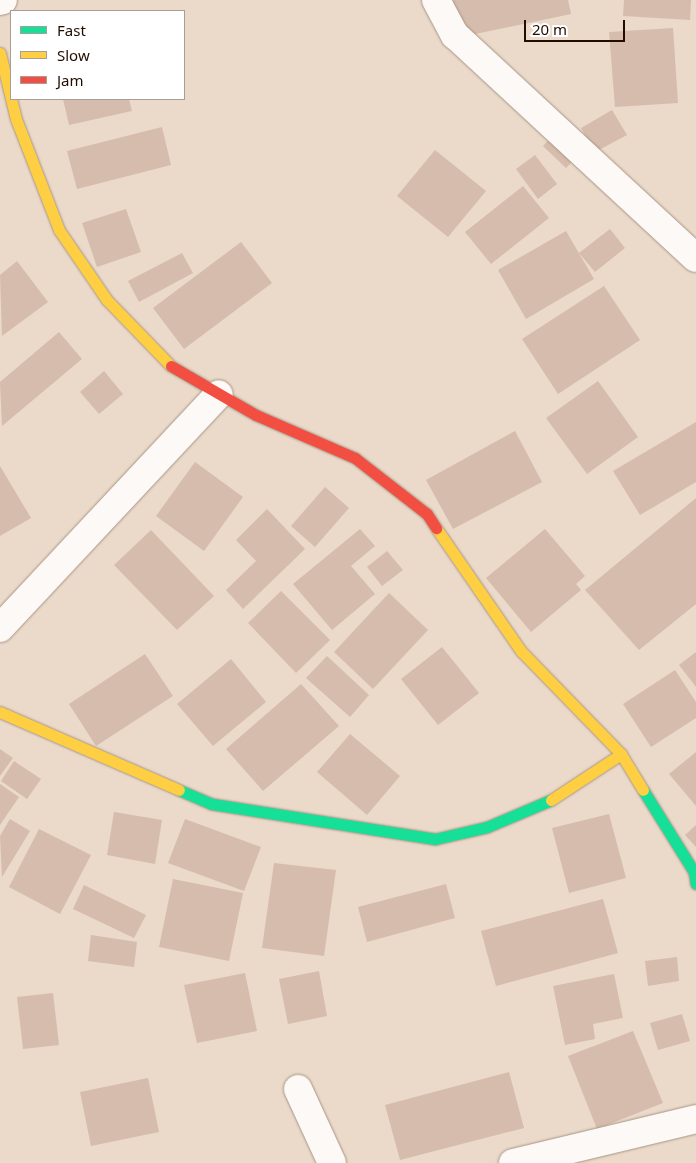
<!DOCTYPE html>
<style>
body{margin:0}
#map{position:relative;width:696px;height:1163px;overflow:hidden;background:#ebd9c9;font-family:"Noto Sans",sans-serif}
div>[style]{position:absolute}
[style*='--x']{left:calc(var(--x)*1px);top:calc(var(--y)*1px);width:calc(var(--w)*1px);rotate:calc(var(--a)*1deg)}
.building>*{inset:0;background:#d6bcad}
.roads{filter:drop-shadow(0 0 1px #a89685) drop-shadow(0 0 1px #a89685)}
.street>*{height:28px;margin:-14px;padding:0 14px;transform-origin:14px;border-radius:14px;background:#fcf9f7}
.fast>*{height:11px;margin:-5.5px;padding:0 5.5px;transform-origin:5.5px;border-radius:5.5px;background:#16e098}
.slow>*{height:11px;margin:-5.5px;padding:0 5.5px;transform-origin:5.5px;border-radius:5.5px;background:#ffcf43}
.jam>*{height:11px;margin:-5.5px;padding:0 5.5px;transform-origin:5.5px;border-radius:5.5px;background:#f24e42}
span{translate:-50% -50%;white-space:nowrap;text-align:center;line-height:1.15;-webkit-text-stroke:5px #fff;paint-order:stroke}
.legend{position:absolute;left:10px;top:10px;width:175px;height:90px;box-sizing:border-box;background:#fff;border:1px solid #a69e99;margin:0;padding:6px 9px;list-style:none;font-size:15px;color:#210d00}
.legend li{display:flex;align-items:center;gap:10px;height:25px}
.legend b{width:25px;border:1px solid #a69e99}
.scale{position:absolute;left:524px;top:20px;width:101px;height:22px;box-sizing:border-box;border:2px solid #210d00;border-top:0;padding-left:6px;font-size:15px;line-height:18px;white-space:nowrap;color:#210d00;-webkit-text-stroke:4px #fff;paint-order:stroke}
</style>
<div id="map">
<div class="building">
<div style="clip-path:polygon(453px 0,568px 0,571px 14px,461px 37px)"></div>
<div style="clip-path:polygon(624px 0,691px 0,690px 20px,623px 16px)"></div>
<div style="clip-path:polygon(673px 28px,678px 103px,615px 107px,609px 32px)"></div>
<div style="clip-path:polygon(63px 99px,129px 99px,132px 111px,69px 125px)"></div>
<div style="clip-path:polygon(612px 110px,627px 135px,595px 152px,581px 128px)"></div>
<div style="clip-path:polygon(162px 127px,171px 165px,77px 189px,67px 151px)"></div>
<div style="clip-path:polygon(555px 133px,579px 155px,566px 168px,543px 146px)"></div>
<div style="clip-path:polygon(435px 150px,486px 191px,448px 237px,397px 196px)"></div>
<div style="clip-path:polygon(535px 155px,557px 184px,538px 199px,516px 169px)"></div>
<div style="clip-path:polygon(523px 186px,549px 218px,491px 264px,465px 232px)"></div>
<div style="clip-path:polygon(126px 209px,141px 252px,97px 267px,82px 223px)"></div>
<div style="clip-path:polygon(610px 229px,625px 248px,595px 272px,579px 253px)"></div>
<div style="clip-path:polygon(566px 231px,594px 279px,526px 319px,498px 270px)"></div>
<div style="clip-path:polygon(241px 242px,272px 283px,184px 349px,153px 308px)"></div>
<div style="clip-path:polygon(182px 253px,193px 273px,139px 302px,128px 281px)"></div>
<div style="clip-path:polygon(17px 261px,48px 302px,2px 336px,0 275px)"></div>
<div style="clip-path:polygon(604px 286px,640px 340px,558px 394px,522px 339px)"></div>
<div style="clip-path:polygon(59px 332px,82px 359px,2px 426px,0 382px)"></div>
<div style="clip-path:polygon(104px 371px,123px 394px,99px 414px,80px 392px)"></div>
<div style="clip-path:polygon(598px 381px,638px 437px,587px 474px,546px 418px)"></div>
<div style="clip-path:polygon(696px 422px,696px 482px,640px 515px,613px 471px)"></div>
<div style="clip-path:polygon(515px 431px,542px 482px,453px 529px,426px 480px)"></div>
<div style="clip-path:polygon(195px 462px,243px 497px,204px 551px,156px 516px)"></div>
<div style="clip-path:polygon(0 466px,31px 518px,0 536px)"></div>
<div style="clip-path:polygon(325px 487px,349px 508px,315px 547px,291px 526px)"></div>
<div style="clip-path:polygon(696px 498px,696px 604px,639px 650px,585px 590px)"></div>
<div style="clip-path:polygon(267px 509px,305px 549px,243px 609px,226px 590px,256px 561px,236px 540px)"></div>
<div style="clip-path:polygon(360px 529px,375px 546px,351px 566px,375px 594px,332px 630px,293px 584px)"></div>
<div style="clip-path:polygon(545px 529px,585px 576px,576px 584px,581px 590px,531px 632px,486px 578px)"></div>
<div style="clip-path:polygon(151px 530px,214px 596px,177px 630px,114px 565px)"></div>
<div style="clip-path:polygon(387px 551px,403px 570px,382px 586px,367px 567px)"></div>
<div style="clip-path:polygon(281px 591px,330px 640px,296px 673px,248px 623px)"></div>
<div style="clip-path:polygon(389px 593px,428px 630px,373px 689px,334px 652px)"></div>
<div style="clip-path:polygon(442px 647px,479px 693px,438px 725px,401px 679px)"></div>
<div style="clip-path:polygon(696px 652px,696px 687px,679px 665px)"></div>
<div style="clip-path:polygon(145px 654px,173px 696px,96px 746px,69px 704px)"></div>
<div style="clip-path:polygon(327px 656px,369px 695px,350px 717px,306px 678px)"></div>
<div style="clip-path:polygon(231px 659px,266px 702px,213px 746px,177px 704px)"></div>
<div style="clip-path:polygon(675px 670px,696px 702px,696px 718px,651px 747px,623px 704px)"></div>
<div style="clip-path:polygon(301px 684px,339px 726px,263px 791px,226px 749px)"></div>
<div style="clip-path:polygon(350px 734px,400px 776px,367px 815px,317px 772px)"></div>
<div style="clip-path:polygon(0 749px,13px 758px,0 776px)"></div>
<div style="clip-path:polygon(696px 752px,696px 806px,669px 774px)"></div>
<div style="clip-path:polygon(14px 761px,41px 779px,27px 799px,1px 781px)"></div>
<div style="clip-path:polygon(0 784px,19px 797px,0 825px)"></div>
<div style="clip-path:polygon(114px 812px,162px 820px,155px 864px,107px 855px)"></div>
<div style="clip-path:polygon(609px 814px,626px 878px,569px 893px,552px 828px)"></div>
<div style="clip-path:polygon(10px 819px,30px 831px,2px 877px,0 836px)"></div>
<div style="clip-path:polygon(185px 819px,261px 847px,244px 891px,168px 863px)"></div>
<div style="clip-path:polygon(696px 825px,696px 847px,685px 835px)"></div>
<div style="clip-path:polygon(39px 829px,91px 855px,60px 914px,9px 887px)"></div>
<div style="clip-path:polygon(274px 863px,336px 870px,324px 956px,262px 948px)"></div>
<div style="clip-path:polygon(173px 879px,243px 893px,229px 961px,159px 947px)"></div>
<div style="clip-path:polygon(446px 884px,455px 918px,367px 942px,358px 907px)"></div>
<div style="clip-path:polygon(84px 885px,146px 915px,134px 938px,73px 909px)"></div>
<div style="clip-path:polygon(603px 899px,618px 953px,496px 986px,481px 931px)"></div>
<div style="clip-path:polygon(91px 935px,137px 942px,134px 967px,88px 961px)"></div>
<div style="clip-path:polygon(677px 957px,679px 981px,648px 986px,645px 961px)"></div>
<div style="clip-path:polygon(319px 971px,327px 1016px,288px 1024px,279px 979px)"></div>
<div style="clip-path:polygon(245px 973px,257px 1031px,197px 1043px,184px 985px)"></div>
<div style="clip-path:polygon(614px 974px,623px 1018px,593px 1024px,595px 1039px,565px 1045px,553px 986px)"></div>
<div style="clip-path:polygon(53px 993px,59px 1045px,23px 1049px,17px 997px)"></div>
<div style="clip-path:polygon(682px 1014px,690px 1041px,658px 1050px,650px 1023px)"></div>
<div style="clip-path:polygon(633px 1031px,663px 1103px,597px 1129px,568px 1056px)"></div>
<div style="clip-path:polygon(509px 1072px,524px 1128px,400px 1160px,385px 1105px)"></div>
<div style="clip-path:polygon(148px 1078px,159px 1132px,91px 1146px,80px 1092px)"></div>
</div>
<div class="roads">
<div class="street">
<div style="--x:436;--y:0;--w:40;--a:62"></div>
<div style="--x:455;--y:35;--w:328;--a:42.8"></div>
<div style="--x:0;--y:1;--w:3;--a:-18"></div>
<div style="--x:0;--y:628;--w:320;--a:-46.9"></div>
<div style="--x:298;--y:1089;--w:81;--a:65.3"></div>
<div style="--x:513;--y:1163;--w:188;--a:-13.5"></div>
</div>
<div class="fast">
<div style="--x:179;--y:790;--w:36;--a:23"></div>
<div style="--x:212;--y:804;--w:226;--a:8.9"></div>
<div style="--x:435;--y:839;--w:53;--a:-13"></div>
<div style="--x:487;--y:827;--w:69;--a:-22.9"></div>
<div style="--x:643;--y:790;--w:97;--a:58.1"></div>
<div style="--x:694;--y:872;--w:12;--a:81"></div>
</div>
<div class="slow">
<div style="--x:0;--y:53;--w:68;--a:76.4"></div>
<div style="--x:16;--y:119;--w:119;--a:68.8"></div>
<div style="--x:59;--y:230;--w:85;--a:55.6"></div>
<div style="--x:107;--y:300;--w:92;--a:45.9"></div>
<div style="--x:436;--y:528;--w:150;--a:55.4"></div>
<div style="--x:521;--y:651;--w:144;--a:45.8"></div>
<div style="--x:621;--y:754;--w:42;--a:58.6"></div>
<div style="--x:0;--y:712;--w:195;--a:23.5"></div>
<div style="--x:551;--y:800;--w:84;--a:-33.3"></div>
</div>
<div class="jam">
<div style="--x:171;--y:366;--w:98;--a:30"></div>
<div style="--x:256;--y:415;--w:108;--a:23.5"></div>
<div style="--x:355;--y:458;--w:91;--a:37.9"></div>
<div style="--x:427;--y:514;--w:17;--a:57"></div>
</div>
</div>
<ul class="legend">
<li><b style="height:6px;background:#16e098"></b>Fast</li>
<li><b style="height:6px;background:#ffcf43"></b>Slow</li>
<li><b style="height:6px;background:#f24e42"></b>Jam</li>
</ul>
<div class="scale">20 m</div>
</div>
